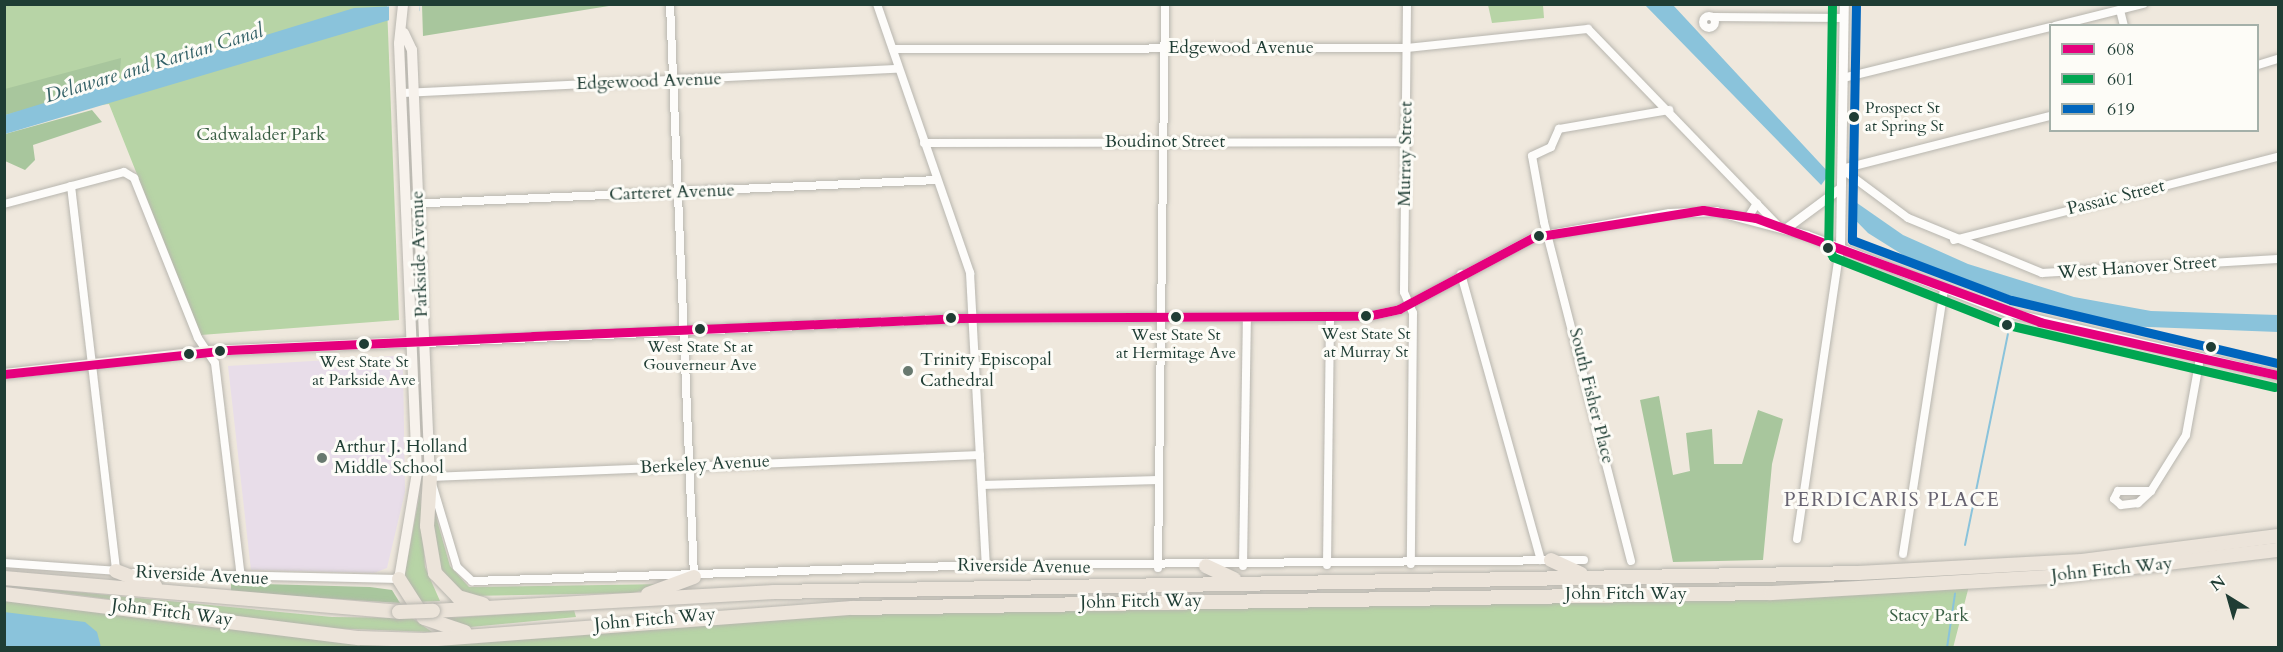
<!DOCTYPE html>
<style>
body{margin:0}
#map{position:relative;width:2283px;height:652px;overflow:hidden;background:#efe8dd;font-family:Cardo,serif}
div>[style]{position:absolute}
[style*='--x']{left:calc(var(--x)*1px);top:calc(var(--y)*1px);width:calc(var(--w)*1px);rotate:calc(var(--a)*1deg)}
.built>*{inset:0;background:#e8dde9}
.green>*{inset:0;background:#b7d4a6}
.forest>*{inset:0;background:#a8c69d}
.water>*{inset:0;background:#8ac3db}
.pier>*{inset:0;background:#efe8dd}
.stream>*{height:2px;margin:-1px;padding:0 1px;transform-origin:1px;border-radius:1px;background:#8ac3db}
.roads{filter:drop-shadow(0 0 2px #b8b6af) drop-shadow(0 0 2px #b8b6af)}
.minor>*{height:8px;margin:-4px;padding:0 4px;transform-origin:4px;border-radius:4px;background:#fdfcfa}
.minor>.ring{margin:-4px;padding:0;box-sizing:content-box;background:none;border:8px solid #fdfcfa;border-radius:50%}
.tertiary>*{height:9px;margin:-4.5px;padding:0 4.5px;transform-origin:4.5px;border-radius:4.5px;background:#fdfcfa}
.secondary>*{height:10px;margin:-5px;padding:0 5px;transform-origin:5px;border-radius:5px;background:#f7f2ec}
.motorway>*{height:14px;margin:-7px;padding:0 7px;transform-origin:7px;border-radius:7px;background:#ece4da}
.bridges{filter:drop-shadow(0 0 2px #b8b6af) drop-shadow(0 0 2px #b8b6af)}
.motorway-bridge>*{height:14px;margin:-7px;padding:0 7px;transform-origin:7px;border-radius:7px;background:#ece4da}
.bus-1>*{height:9px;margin:-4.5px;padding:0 4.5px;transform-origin:4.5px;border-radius:4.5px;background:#e5007d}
.bus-2>*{height:9px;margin:-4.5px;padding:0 4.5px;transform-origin:4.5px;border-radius:4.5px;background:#00a651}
.bus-3>*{height:9px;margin:-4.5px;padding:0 4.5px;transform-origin:4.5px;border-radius:4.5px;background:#0065bd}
.dots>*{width:16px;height:16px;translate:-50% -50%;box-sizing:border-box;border:3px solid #fdfcf7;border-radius:50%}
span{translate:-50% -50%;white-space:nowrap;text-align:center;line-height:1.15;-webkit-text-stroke:6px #fdfcf7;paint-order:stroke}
.bus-label{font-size:16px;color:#1f3d34}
.left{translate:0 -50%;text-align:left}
.street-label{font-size:18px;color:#1f3d34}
.park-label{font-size:18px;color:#3a5f45}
.poi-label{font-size:18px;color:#1f3d34}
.water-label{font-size:20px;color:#326066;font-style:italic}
.neighbourhood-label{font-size:20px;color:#676371;letter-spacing:1.5px}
.frame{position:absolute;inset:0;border:6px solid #1f3d34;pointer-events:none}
.legend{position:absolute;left:2049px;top:24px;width:210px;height:108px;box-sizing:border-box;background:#fdfcf7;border:2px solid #a4b0a9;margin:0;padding:8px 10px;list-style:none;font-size:18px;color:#1f3d34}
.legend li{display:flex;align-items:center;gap:12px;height:30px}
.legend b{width:30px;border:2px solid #a4b0a9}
.north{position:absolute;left:2199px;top:568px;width:60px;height:60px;-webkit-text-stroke:4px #fdfcf7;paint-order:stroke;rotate:323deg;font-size:16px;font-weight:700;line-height:24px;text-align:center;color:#1f3d34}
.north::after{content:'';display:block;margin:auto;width:21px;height:27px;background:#1f3d34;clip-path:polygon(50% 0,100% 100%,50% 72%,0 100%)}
</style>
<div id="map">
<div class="built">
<div style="clip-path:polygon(396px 356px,403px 364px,405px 492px,387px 568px,374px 573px,251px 570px,228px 366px)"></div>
</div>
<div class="green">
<div style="clip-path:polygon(4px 5px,387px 5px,399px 320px,201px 335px,109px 104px,5px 115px)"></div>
<div style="clip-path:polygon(1488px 5px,1543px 5px,1544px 18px,1492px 23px)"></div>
<div style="clip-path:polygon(420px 493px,425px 567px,440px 601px,414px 602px,404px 578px)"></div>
<div style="clip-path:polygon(431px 499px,450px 566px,469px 587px,666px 584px,633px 593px,468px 596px,439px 571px,431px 545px)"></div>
<div style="clip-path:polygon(1970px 582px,1953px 648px,5px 648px,4px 594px,392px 640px,700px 615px)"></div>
<div style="clip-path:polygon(4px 585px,332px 617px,412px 618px,432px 632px,326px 628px)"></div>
<div style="clip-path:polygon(574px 610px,576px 617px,460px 628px,432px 619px)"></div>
</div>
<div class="forest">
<div style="clip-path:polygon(422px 5px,422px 4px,615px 5px,423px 36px)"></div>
<div style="clip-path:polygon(121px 58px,119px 84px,5px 115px,5px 89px)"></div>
<div style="clip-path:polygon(92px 110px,102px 122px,33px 145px,35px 160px,25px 170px,5px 161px,5px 134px)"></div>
<div style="clip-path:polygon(1659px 396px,1673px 475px,1690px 471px,1686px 433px,1712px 429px,1714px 464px,1742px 464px,1758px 410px,1783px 419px,1772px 464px,1763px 560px,1673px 562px,1640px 400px)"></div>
<div style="clip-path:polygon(231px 583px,370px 587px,392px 590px,400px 603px,231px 592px)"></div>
</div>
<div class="water">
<div style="clip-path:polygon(419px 5px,420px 11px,5px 134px,5px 115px,354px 8px)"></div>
<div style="clip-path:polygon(1645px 5px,1673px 5px,1857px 203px,1903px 235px,1968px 264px,2074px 297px,2151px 311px,2278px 315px,2278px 332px,2123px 326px,2033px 304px,1911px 260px,1868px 233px)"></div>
<div style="clip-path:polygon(4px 612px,85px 622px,97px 632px,101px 647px,5px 647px)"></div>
</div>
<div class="pier">
<div style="clip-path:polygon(389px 5px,419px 5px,420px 14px,389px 23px)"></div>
<div style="clip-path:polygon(1830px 173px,1853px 197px,1851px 219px,1819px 188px)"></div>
</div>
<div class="stream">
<div style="--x:1965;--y:545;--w:215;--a:-78.5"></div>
<div style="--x:1947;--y:648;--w:55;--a:-81.6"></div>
</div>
<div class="roads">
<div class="minor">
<div style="--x:670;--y:4;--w:574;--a:87.6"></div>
<div style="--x:877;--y:4;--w:285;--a:70.9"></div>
<div style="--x:970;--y:273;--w:292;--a:86.9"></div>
<div style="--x:1407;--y:4;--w:288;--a:90.6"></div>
<div style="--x:1404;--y:292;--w:23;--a:67"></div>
<div style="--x:1413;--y:313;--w:251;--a:90.5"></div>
<div style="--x:2120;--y:10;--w:16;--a:76"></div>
<div class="ring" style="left:1703px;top:16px;width:4px;height:4px"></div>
<div style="--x:1713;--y:17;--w:131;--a:0.4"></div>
<div style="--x:2055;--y:26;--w:91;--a:-14"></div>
<div style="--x:893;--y:49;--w:513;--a:-0.11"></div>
<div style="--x:1406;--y:48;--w:183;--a:-6"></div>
<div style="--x:1588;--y:29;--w:271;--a:46"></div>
<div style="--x:2258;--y:65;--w:21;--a:-17"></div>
<div style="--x:1843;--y:78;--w:213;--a:-13.8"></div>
<div style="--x:402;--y:93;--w:495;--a:-2.8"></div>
<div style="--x:924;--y:143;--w:482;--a:-0.1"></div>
<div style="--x:1842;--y:169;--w:82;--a:36.6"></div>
<div style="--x:1908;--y:218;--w:145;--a:22.3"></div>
<div style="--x:2042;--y:273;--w:236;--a:-3.4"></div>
<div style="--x:1842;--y:169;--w:215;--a:-14.3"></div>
<div style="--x:71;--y:186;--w:388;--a:83.3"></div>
<div style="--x:4;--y:204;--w:124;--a:-14.9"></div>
<div style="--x:124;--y:172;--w:12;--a:31"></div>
<div style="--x:134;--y:178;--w:172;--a:68.2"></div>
<div style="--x:198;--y:338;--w:30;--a:56"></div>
<div style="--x:215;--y:363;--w:218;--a:83.1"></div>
<div style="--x:407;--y:204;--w:531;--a:-2.59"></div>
<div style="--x:1749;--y:216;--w:15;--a:-58"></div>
<div style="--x:1954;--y:240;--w:334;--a:-14.4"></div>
<div style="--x:1461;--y:274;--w:297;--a:74.4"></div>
<div style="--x:980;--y:455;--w:550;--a:177.71"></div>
<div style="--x:430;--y:477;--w:94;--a:73.3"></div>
<div style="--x:457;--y:567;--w:21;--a:43"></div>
<div style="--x:472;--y:581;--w:514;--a:-1.78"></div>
<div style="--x:986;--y:565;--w:598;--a:-0.48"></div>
<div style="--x:982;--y:485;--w:176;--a:-1.6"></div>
<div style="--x:2151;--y:491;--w:66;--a:-58"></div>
<div style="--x:2186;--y:435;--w:78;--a:-79.7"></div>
<div style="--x:2151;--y:491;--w:18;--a:137"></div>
<div style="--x:2138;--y:503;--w:17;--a:173"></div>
<div style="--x:2121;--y:505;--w:9;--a:-139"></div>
<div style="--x:2114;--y:499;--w:9;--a:-63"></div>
<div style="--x:2118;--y:491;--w:33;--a:0"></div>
<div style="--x:1797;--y:539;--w:294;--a:-81.6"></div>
<div style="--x:1903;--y:554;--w:269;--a:-81.2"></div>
<div style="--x:1631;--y:561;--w:350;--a:-104.4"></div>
<div style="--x:1544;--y:222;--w:67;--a:-100.3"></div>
<div style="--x:1532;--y:156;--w:21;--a:-25"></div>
<div style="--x:1551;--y:147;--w:20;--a:-66"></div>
<div style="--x:1559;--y:129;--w:112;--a:-9.8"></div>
<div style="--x:4;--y:563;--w:115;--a:4"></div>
<div style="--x:1327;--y:565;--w:247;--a:-89.3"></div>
<div style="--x:1243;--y:566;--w:249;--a:-89.1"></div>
<div style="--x:1158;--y:568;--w:564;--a:-89.29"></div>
<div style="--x:134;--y:573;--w:265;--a:1.3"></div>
</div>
<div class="tertiary">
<div style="--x:1786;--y:228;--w:67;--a:-36.5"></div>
<div style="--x:1840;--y:248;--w:244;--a:-89.1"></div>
<div style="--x:424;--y:342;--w:536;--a:-2.57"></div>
<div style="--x:959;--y:318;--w:408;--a:-0.3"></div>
<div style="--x:1367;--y:316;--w:33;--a:-12"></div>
<div style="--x:1399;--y:309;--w:153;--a:-28.1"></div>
<div style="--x:1534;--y:237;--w:137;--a:-10.1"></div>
<div style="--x:1669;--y:213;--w:47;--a:-2.4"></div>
<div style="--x:1716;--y:211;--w:94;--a:14.8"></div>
<div style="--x:1807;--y:235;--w:214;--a:21.1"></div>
<div style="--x:2007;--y:312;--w:278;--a:13.1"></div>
</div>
<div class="secondary">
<div style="--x:404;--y:33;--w:19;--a:65"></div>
<div style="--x:412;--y:50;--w:427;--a:87.6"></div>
<div style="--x:4;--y:374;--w:205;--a:-6.4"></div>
<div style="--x:208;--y:351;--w:210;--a:-2.5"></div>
<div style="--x:399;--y:579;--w:108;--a:-80.4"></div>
<div style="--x:417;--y:473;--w:430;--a:-92.4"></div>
<div style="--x:399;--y:43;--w:39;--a:-84"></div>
</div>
<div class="motorway">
<div style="--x:430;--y:477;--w:49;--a:93.5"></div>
<div style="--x:427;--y:526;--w:48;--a:80.3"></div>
<div style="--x:435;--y:573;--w:33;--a:46"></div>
<div style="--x:458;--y:597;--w:26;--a:16"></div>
<div style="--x:1551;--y:560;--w:33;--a:25"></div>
<div style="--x:1206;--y:566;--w:31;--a:25"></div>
<div style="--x:116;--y:571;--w:42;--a:21"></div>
<div style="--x:4;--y:578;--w:396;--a:4.9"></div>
<div style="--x:399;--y:579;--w:46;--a:57.3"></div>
<div style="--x:424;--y:618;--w:43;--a:18.9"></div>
<div style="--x:4;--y:594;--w:358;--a:7.1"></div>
<div style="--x:359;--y:638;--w:66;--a:1.7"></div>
<div style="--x:425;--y:640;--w:428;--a:-4.3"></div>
<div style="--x:852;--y:608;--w:919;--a:-0.94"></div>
<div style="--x:1771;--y:593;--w:279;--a:-3.3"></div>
<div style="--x:2050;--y:577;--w:230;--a:-6.8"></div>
<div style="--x:648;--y:594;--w:49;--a:-20.3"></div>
<div style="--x:433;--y:611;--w:342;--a:-3.2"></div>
<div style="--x:774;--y:592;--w:1084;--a:-1"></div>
<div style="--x:1858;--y:573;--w:224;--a:-3.1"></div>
<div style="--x:2082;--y:561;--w:198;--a:-7.3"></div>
</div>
</div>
<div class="bridges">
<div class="motorway-bridge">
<div style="--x:399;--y:612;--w:34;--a:-2"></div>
</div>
</div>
<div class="bus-1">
<div style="--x:4;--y:374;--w:225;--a:-6.1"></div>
<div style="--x:228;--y:350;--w:305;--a:-2.6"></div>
<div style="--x:533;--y:336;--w:426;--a:-2.4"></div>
<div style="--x:959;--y:318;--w:408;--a:-0.3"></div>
<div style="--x:1367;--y:316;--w:33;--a:-12"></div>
<div style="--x:1399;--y:309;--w:153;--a:-28.1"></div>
<div style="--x:1534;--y:237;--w:171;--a:-9.1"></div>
<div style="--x:1703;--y:210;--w:54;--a:8.6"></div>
<div style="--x:1756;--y:218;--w:302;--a:20.1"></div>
<div style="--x:2040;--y:322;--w:244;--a:12.6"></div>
</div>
<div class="bus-2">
<div style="--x:1832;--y:4;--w:244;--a:90.9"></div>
<div style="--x:1828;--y:248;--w:10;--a:61"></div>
<div style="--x:1833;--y:257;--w:184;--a:21.4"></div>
<div style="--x:2004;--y:324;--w:278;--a:13.1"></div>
</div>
<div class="bus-3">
<div style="--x:1856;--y:4;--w:236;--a:91"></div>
<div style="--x:1852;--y:240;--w:170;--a:20.7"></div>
<div style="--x:2011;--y:300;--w:274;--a:13.3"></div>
</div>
<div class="dots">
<div style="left:1854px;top:117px;background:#1f3d34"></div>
<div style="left:1539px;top:236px;background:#1f3d34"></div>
<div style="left:1828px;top:248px;background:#1f3d34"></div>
<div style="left:1366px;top:316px;background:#1f3d34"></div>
<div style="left:1176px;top:317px;background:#1f3d34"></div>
<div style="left:951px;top:318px;background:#1f3d34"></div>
<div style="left:2007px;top:325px;background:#1f3d34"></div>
<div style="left:700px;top:329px;background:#1f3d34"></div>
<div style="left:364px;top:344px;background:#1f3d34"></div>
<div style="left:2211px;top:347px;background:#1f3d34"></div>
<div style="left:220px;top:351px;background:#1f3d34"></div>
<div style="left:189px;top:354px;background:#1f3d34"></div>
<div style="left:908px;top:371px;background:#68796f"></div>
<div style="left:322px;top:458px;background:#68796f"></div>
</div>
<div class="bus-label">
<span class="left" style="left:1865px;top:117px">Prospect St<br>at Spring St</span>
<span style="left:1366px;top:343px">West State St<br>at Murray St</span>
<span style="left:1176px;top:344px">West State St<br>at Hermitage Ave</span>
<span style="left:700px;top:356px">West State St at<br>Gouverneur Ave</span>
<span style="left:364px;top:371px">West State St<br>at Parkside Ave</span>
</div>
<div class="street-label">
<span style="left:1241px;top:48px">Edgewood Avenue</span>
<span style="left:649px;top:82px;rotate:-2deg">Edgewood Avenue</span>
<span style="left:1165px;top:142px">Boudinot Street</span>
<span style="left:1406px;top:154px;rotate:-89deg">Murray Street</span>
<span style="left:672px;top:193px;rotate:-2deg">Carteret Avenue</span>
<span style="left:2116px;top:198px;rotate:-14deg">Passaic Street</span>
<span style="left:420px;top:254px;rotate:-92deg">Parkside Avenue</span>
<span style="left:2137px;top:268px;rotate:-4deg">West Hanover Street</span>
<span style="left:1591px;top:396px;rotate:76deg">South Fisher Place</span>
<span style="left:705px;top:465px;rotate:-3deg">Berkeley Avenue</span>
<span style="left:1024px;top:567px;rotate:1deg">Riverside Avenue</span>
<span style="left:2112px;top:570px;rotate:-6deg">John Fitch Way</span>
<span style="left:202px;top:576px;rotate:3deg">Riverside Avenue</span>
<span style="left:1626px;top:594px">John Fitch Way</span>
<span style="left:1141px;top:602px;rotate:-1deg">John Fitch Way</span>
<span style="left:172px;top:613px;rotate:7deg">John Fitch Way</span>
<span style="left:655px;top:620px;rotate:-5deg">John Fitch Way</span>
</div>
<div class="park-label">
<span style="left:261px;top:135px">Cadwalader Park</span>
<span style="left:1929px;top:616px">Stacy Park</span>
</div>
<div class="poi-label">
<span class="left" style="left:920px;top:371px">Trinity Episcopal<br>Cathedral</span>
<span class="left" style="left:334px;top:458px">Arthur J. Holland<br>Middle School</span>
</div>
<div class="water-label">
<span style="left:154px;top:63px;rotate:-17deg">Delaware and Raritan Canal</span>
</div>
<div class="neighbourhood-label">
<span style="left:1892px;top:499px">PERDICARIS PLACE</span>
</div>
<div class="frame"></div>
<ul class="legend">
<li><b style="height:8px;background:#e5007d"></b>608</li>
<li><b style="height:8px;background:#00a651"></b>601</li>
<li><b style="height:8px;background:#0065bd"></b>619</li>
</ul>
<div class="north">N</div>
</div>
